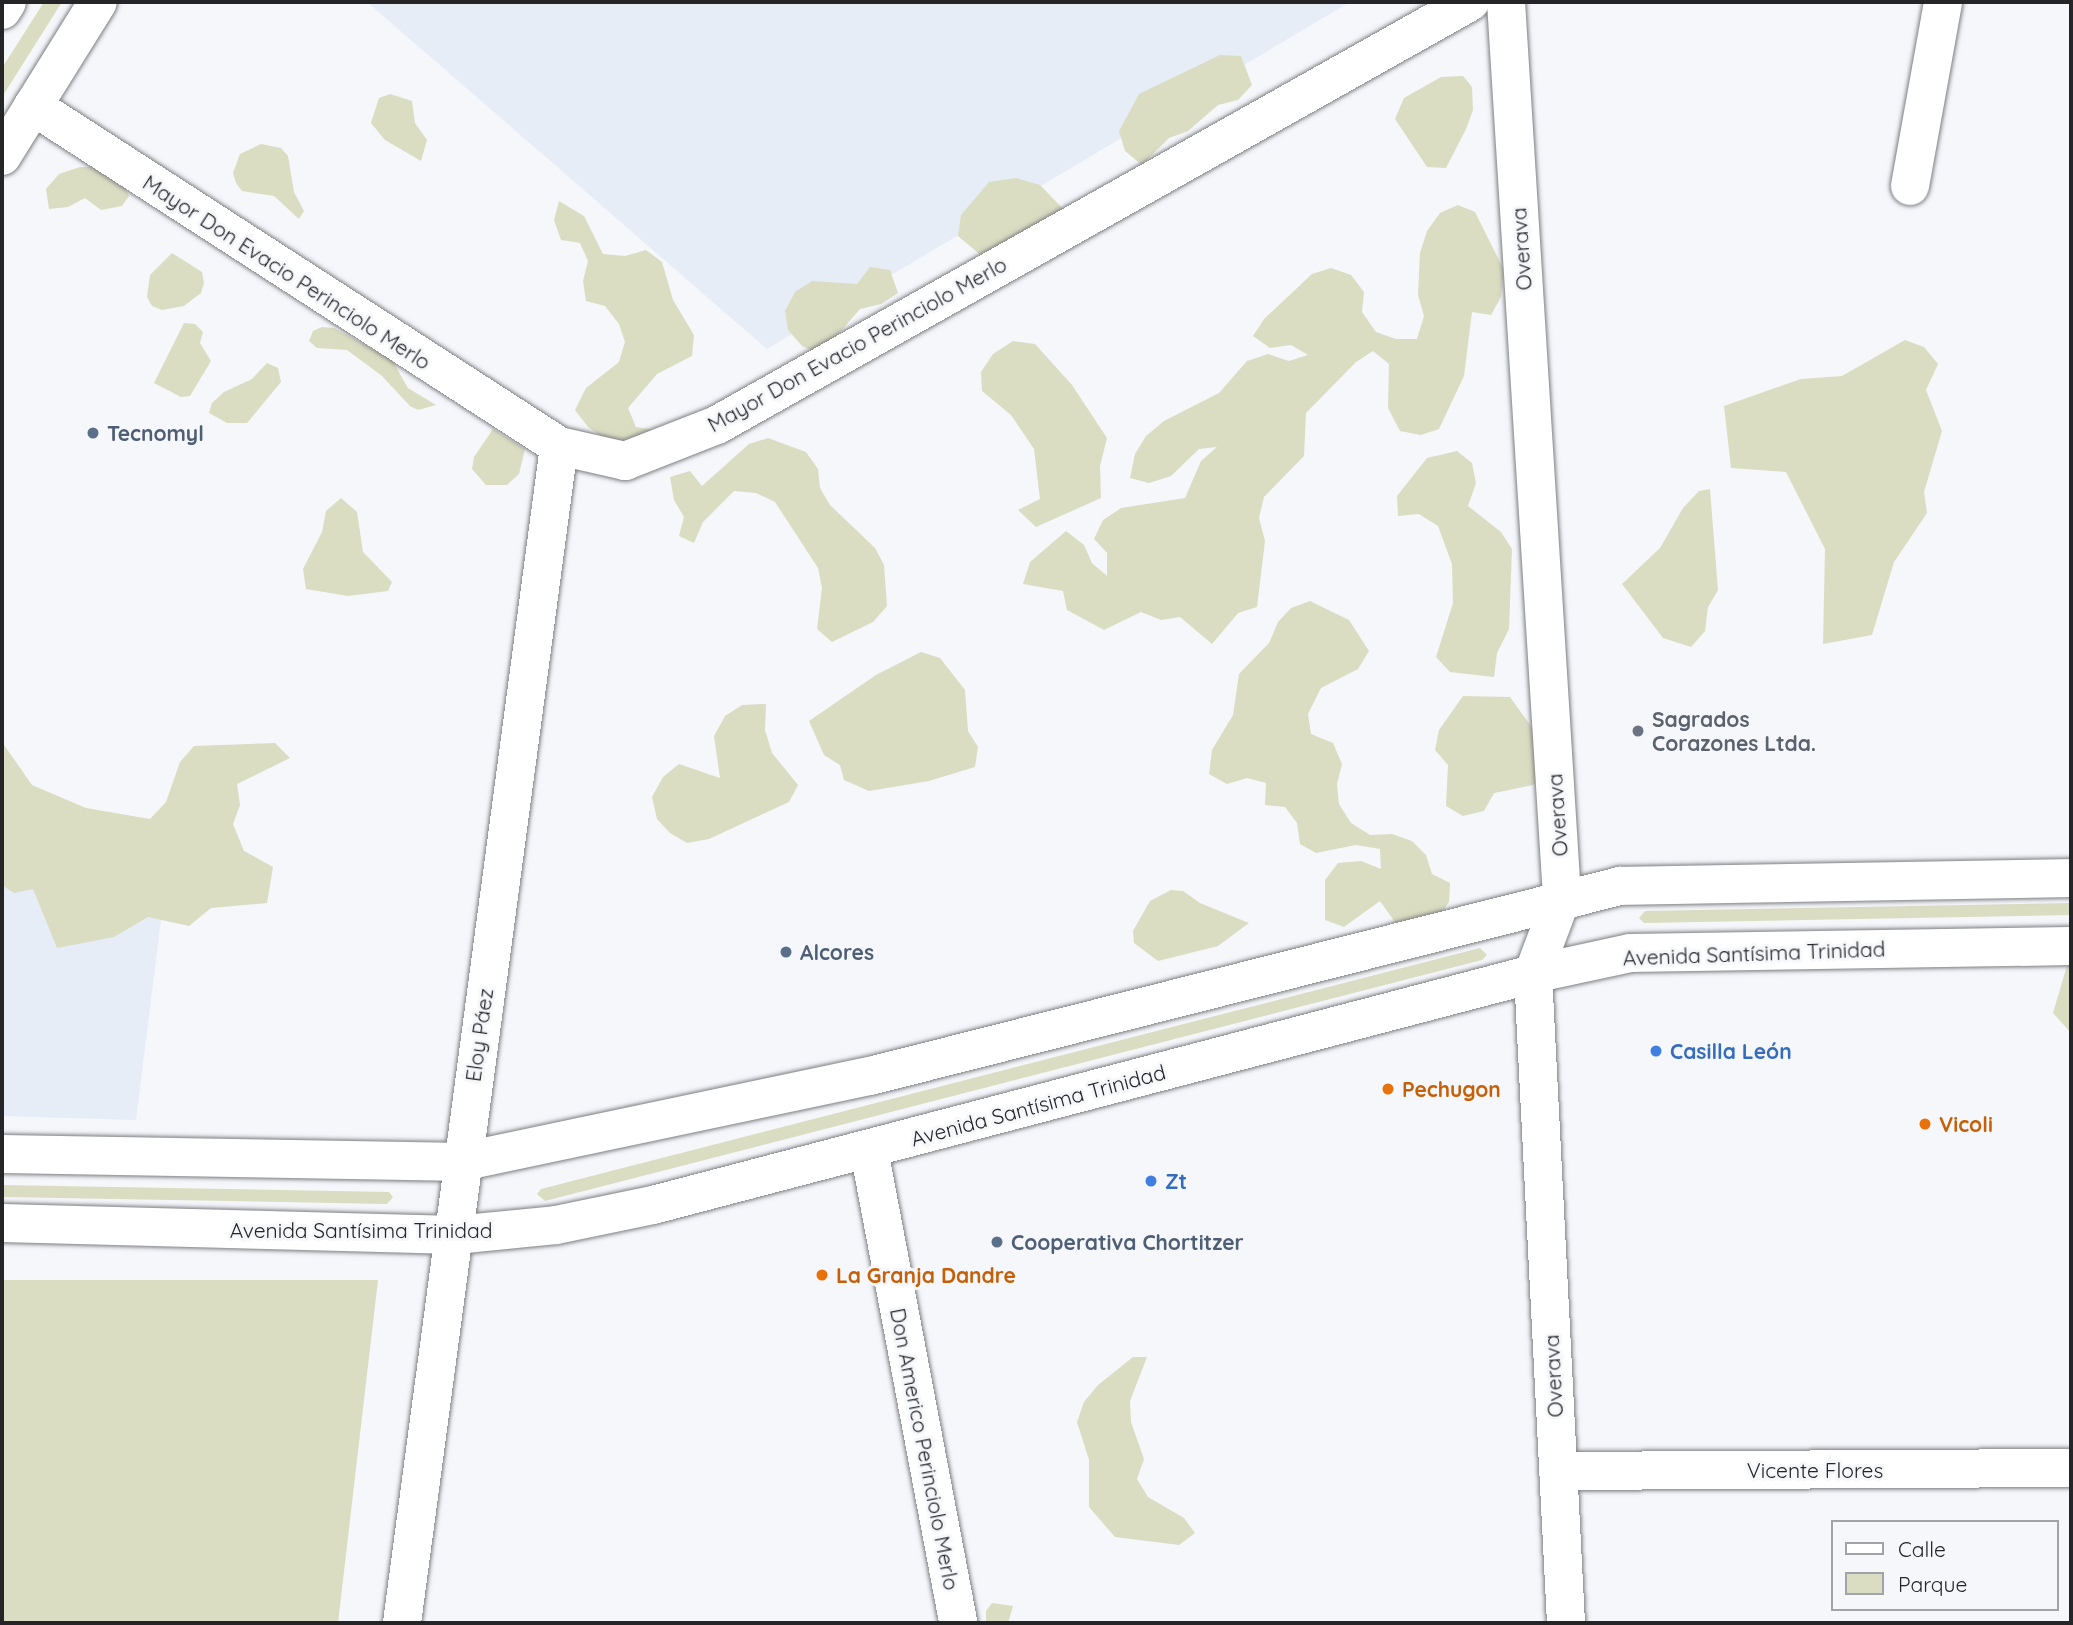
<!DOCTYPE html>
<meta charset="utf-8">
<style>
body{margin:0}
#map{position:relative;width:2073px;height:1625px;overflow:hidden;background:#f5f7fb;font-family:Quicksand,sans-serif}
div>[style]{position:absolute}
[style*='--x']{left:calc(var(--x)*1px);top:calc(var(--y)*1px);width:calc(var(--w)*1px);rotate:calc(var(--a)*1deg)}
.built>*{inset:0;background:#e6edf7}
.green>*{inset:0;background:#daddc1}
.roads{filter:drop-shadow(0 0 2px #7d7f82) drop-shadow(0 0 2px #7d7f82)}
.minor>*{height:38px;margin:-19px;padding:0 19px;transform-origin:19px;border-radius:19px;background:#fff}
.major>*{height:38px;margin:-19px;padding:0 19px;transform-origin:19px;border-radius:19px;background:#fff}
.highway>*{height:38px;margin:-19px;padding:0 19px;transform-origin:19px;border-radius:19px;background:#fff}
.dots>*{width:19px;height:19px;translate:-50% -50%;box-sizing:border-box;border:4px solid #f5f7fb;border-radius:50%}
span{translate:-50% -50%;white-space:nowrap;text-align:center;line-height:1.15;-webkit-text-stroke:6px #f5f7fb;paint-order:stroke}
.street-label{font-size:21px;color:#252527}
.service-label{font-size:21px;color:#4e5e75;font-weight:700}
.left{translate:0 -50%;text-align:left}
.worship-label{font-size:21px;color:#5b616d;font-weight:700}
.shop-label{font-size:21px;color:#366cbe;font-weight:700}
.food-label{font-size:21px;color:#c56008;font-weight:700}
.frame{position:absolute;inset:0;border:4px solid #252527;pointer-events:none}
.legend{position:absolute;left:1831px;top:1520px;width:228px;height:91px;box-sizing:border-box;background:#f5f7fb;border:2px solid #a2a3a6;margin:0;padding:9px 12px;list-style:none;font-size:21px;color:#252527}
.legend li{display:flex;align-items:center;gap:14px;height:35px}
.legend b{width:35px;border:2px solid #a2a3a6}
</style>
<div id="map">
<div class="built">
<div style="clip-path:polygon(367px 2px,1350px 2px,767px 349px)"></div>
<div style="clip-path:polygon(2px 792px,164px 896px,136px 1120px,2px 1116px)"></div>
</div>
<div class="green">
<div style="clip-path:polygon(44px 2px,62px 2px,2px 97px,2px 68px)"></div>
<div style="clip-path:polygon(1220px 55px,1241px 56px,1252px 85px,1238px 100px,1218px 105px,1188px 131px,1169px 138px,1142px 165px,1125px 151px,1119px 131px,1139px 94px)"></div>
<div style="clip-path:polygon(1463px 76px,1472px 87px,1473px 110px,1466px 129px,1446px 168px,1427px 167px,1395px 119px,1404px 98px,1441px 77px)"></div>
<div style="clip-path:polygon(390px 94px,412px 101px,415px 123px,427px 140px,421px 161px,385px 140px,371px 123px,379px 98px)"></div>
<div style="clip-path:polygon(261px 144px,281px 148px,288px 156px,294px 192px,304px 211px,299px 219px,274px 196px,242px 191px,236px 183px,233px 173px,240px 154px)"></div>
<div style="clip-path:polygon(80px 167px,102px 167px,120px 178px,129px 196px,122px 206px,101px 210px,85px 198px,68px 207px,49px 209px,46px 189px,59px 174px)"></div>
<div style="clip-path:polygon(1016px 178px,1040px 185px,1067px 213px,989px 262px,958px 236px,961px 215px,989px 182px)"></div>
<div style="clip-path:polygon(559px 201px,584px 216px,603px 254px,625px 256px,646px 250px,662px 262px,673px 300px,694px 335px,692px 356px,657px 374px,628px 408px,636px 427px,656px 430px,623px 451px,588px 427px,575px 410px,586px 388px,619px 362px,625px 342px,619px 324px,605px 306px,586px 301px,583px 281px,588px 261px,580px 243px,561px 240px,554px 220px)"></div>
<div style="clip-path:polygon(1458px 205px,1475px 212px,1504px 270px,1501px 297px,1491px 315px,1472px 312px,1464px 376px,1439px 429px,1421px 435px,1400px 431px,1388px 408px,1389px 364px,1373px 351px,1356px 362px,1306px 413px,1304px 456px,1264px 497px,1259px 518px,1265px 541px,1257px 607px,1238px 613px,1212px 644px,1180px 617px,1161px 620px,1141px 612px,1104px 630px,1067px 610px,1063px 591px,1023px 584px,1030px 562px,1066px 531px,1084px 545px,1092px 563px,1107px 576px,1107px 553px,1094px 539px,1103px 520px,1121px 508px,1185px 498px,1201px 461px,1217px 447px,1199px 449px,1171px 476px,1149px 483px,1130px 478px,1135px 454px,1146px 436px,1164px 421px,1219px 393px,1247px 361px,1268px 354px,1289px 361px,1308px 355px,1291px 345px,1270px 348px,1253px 336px,1264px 319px,1312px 274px,1331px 268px,1351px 275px,1364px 292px,1362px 312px,1376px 332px,1396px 339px,1417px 339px,1424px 316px,1418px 295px,1420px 253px,1427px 231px,1440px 213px)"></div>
<div style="clip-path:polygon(172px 253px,202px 272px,204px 283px,201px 293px,184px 306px,162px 310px,152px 306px,147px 297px,150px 275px)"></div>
<div style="clip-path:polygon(870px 267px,890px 270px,898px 293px,881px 304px,860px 309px,821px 354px,802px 346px,788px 330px,785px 311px,795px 292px,812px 281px,857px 284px)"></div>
<div style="clip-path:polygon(184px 323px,195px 324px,203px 332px,200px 343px,211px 361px,190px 396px,181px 397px,154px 383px)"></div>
<div style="clip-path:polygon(322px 327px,334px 328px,392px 360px,408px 388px,436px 405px,418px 410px,410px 406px,382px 376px,347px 350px,317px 348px,309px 341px,313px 331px)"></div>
<div style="clip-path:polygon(1905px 340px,1924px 347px,1938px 364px,1926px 390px,1942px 431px,1924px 492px,1927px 513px,1894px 562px,1872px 635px,1823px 644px,1825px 549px,1786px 472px,1731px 468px,1724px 406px,1801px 379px,1842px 376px)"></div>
<div style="clip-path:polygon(1013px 341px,1035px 344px,1072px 385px,1107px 438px,1100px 466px,1101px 498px,1036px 527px,1018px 510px,1040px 499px,1034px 449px,1011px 415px,982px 391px,981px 372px,993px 354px)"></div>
<div style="clip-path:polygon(267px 363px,278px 368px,281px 382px,247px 423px,227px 423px,209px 413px,212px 403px,224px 392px,252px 379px)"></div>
<div style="clip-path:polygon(493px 429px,525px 449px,519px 474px,507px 485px,486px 485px,472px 469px,474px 457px)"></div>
<div style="clip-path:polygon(768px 438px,806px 452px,818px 469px,820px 488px,830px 505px,875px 548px,884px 565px,887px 606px,873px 622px,832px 642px,817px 629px,822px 588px,818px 568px,775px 502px,756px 493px,734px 491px,703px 522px,694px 543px,679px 536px,684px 517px,674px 500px,670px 477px,690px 471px,702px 486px,749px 444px)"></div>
<div style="clip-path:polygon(1457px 451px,1472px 463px,1476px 483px,1468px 506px,1501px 532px,1512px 549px,1509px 629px,1497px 653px,1494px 677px,1450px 672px,1436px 657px,1453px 603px,1452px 564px,1438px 526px,1419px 514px,1398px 516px,1397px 496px,1427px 458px)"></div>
<div style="clip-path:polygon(1710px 489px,1718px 590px,1708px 607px,1705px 631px,1691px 647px,1663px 638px,1622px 584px,1660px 548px,1683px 508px,1699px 491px)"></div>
<div style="clip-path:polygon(341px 498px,357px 512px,363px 552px,392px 582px,388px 591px,348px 596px,306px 589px,303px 569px,322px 532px,326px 511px)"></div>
<div style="clip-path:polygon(1310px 601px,1349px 620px,1369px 651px,1358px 669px,1321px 688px,1308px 714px,1311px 734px,1333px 743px,1342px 764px,1337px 784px,1339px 804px,1351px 823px,1370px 835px,1392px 834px,1412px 841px,1426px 855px,1432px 874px,1450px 883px,1449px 902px,1438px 918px,1402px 932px,1380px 901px,1344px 927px,1325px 920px,1325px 880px,1338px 863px,1361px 861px,1381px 869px,1380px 849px,1356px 845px,1316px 853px,1300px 844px,1297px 823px,1285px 807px,1265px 805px,1266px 783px,1247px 778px,1227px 784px,1209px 774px,1212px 750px,1233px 715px,1239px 674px,1269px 643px,1278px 622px,1291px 608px)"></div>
<div style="clip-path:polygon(921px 652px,940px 658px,965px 690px,968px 731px,978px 747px,975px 767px,929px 781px,869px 791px,844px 780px,840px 765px,824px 755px,809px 721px,876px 675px)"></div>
<div style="clip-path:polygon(1463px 696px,1510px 697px,1536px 733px,1551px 770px,1533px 785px,1494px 793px,1484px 811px,1463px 816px,1446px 806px,1448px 765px,1435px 750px,1439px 730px)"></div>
<div style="clip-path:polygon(766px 704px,765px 730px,772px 753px,798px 785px,789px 802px,709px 839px,687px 843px,670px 833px,657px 819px,652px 797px,663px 777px,679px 764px,720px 778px,714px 736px,725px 716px,742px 705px)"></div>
<div style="clip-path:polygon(2px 742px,32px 785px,86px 808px,150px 819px,166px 802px,180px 762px,194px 746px,275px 743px,290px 758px,237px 784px,240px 805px,233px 824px,244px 851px,273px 867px,267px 903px,211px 908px,189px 926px,148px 917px,114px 937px,57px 948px,33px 889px,14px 893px,2px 885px)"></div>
<div style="clip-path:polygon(1171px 890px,1183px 891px,1200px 903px,1249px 923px,1218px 946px,1158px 961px,1134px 943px,1133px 931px,1150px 901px)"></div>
<div style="clip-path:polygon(2071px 903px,2071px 915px,1644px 923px,1639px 918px,1645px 911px)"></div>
<div style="clip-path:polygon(1480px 948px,1487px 955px,1482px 960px,545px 1201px,537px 1194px,541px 1189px)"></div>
<div style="clip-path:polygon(2071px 952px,2071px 1033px,2053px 1013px)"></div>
<div style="clip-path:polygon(2px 1185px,389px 1192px,393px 1197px,387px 1204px,2px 1197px)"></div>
<div style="clip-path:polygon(2px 1280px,378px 1280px,338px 1623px,2px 1623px)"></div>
<div style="clip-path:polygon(1133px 1357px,1147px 1357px,1130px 1401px,1131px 1422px,1144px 1459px,1137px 1479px,1148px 1497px,1184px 1518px,1195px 1533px,1179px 1545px,1115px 1537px,1089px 1507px,1089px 1460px,1077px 1422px,1084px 1402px,1098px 1385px)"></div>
<div style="clip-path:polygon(992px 1603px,1013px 1606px,1008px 1623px,986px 1623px,986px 1611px)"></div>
</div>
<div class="roads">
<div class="minor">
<div style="--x:1506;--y:2;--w:897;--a:86.42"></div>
<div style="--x:1562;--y:897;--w:82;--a:110.6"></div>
<div style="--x:1533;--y:974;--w:650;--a:87.09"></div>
<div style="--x:33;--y:106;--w:626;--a:32.88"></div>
<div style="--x:559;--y:446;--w:68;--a:12.8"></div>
<div style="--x:625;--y:461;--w:99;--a:-21.4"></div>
<div style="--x:717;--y:425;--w:864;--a:-29.33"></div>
<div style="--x:1910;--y:186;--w:187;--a:-79.8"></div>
<div style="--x:869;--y:1150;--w:481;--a:79.3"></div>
<div style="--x:1558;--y:1471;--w:513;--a:-0.34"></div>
<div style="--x:402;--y:1623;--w:1187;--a:-82.4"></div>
</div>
<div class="major">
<div style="--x:2;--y:1154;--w:459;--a:1"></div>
<div style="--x:461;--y:1162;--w:418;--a:-11.9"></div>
<div style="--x:870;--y:1076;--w:774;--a:-14.22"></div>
<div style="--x:1620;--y:886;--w:451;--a:-1"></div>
<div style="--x:2;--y:1223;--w:454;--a:1.5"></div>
<div style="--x:456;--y:1235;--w:100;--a:-5.7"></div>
<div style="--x:556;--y:1225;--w:99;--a:-11.7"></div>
<div style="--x:653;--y:1205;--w:910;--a:-14.71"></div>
<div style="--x:1533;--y:974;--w:99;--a:-12.2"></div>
<div style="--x:1630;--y:953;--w:441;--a:-0.9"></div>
</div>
<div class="highway">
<div style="--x:2;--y:10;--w:9;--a:-58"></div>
<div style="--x:2;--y:156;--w:181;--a:-58.1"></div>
</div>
</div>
<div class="dots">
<div style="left:93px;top:433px;background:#5c6f8a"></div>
<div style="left:1638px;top:731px;background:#6b7280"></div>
<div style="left:786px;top:952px;background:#5c6f8a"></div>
<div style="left:1656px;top:1051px;background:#3f7fe0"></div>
<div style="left:1388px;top:1089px;background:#e8710a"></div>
<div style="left:1925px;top:1124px;background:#e8710a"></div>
<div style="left:1151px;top:1181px;background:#3f7fe0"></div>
<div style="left:997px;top:1242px;background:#5c6f8a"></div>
<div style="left:822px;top:1275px;background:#e8710a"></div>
</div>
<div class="street-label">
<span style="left:1521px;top:249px;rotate:-94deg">Overava</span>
<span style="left:287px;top:272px;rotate:33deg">Mayor Don Evacio Perinciolo Merlo</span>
<span style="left:857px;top:344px;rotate:-29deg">Mayor Don Evacio Perinciolo Merlo</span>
<span style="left:1557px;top:815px;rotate:-94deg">Overava</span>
<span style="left:1754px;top:953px;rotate:-2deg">Avenida Santísima Trinidad</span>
<span style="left:479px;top:1035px;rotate:-82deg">Eloy Páez</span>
<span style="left:1038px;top:1105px;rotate:-15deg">Avenida Santísima Trinidad</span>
<span style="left:361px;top:1230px">Avenida Santísima Trinidad</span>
<span style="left:1553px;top:1376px;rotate:-93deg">Overava</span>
<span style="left:925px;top:1449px;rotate:79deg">Don Americo Perinciolo Merlo</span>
<span style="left:1815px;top:1470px">Vicente Flores</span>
</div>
<div class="service-label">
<span class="left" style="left:107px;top:433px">Tecnomyl</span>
<span class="left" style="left:800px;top:952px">Alcores</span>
<span class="left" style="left:1011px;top:1242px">Cooperativa Chortitzer</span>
</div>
<div class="worship-label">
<span class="left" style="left:1652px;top:731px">Sagrados<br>Corazones Ltda.</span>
</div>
<div class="shop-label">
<span class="left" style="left:1670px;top:1051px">Casilla León</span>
<span class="left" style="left:1165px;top:1181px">Zt</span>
</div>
<div class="food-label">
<span class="left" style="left:1402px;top:1089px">Pechugon</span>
<span class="left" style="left:1939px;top:1124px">Vicoli</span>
<span class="left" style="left:836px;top:1275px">La Granja Dandre</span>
</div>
<div class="frame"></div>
<ul class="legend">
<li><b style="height:9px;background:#fff"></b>Calle</li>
<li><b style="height:19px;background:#daddc1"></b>Parque</li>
</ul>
</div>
